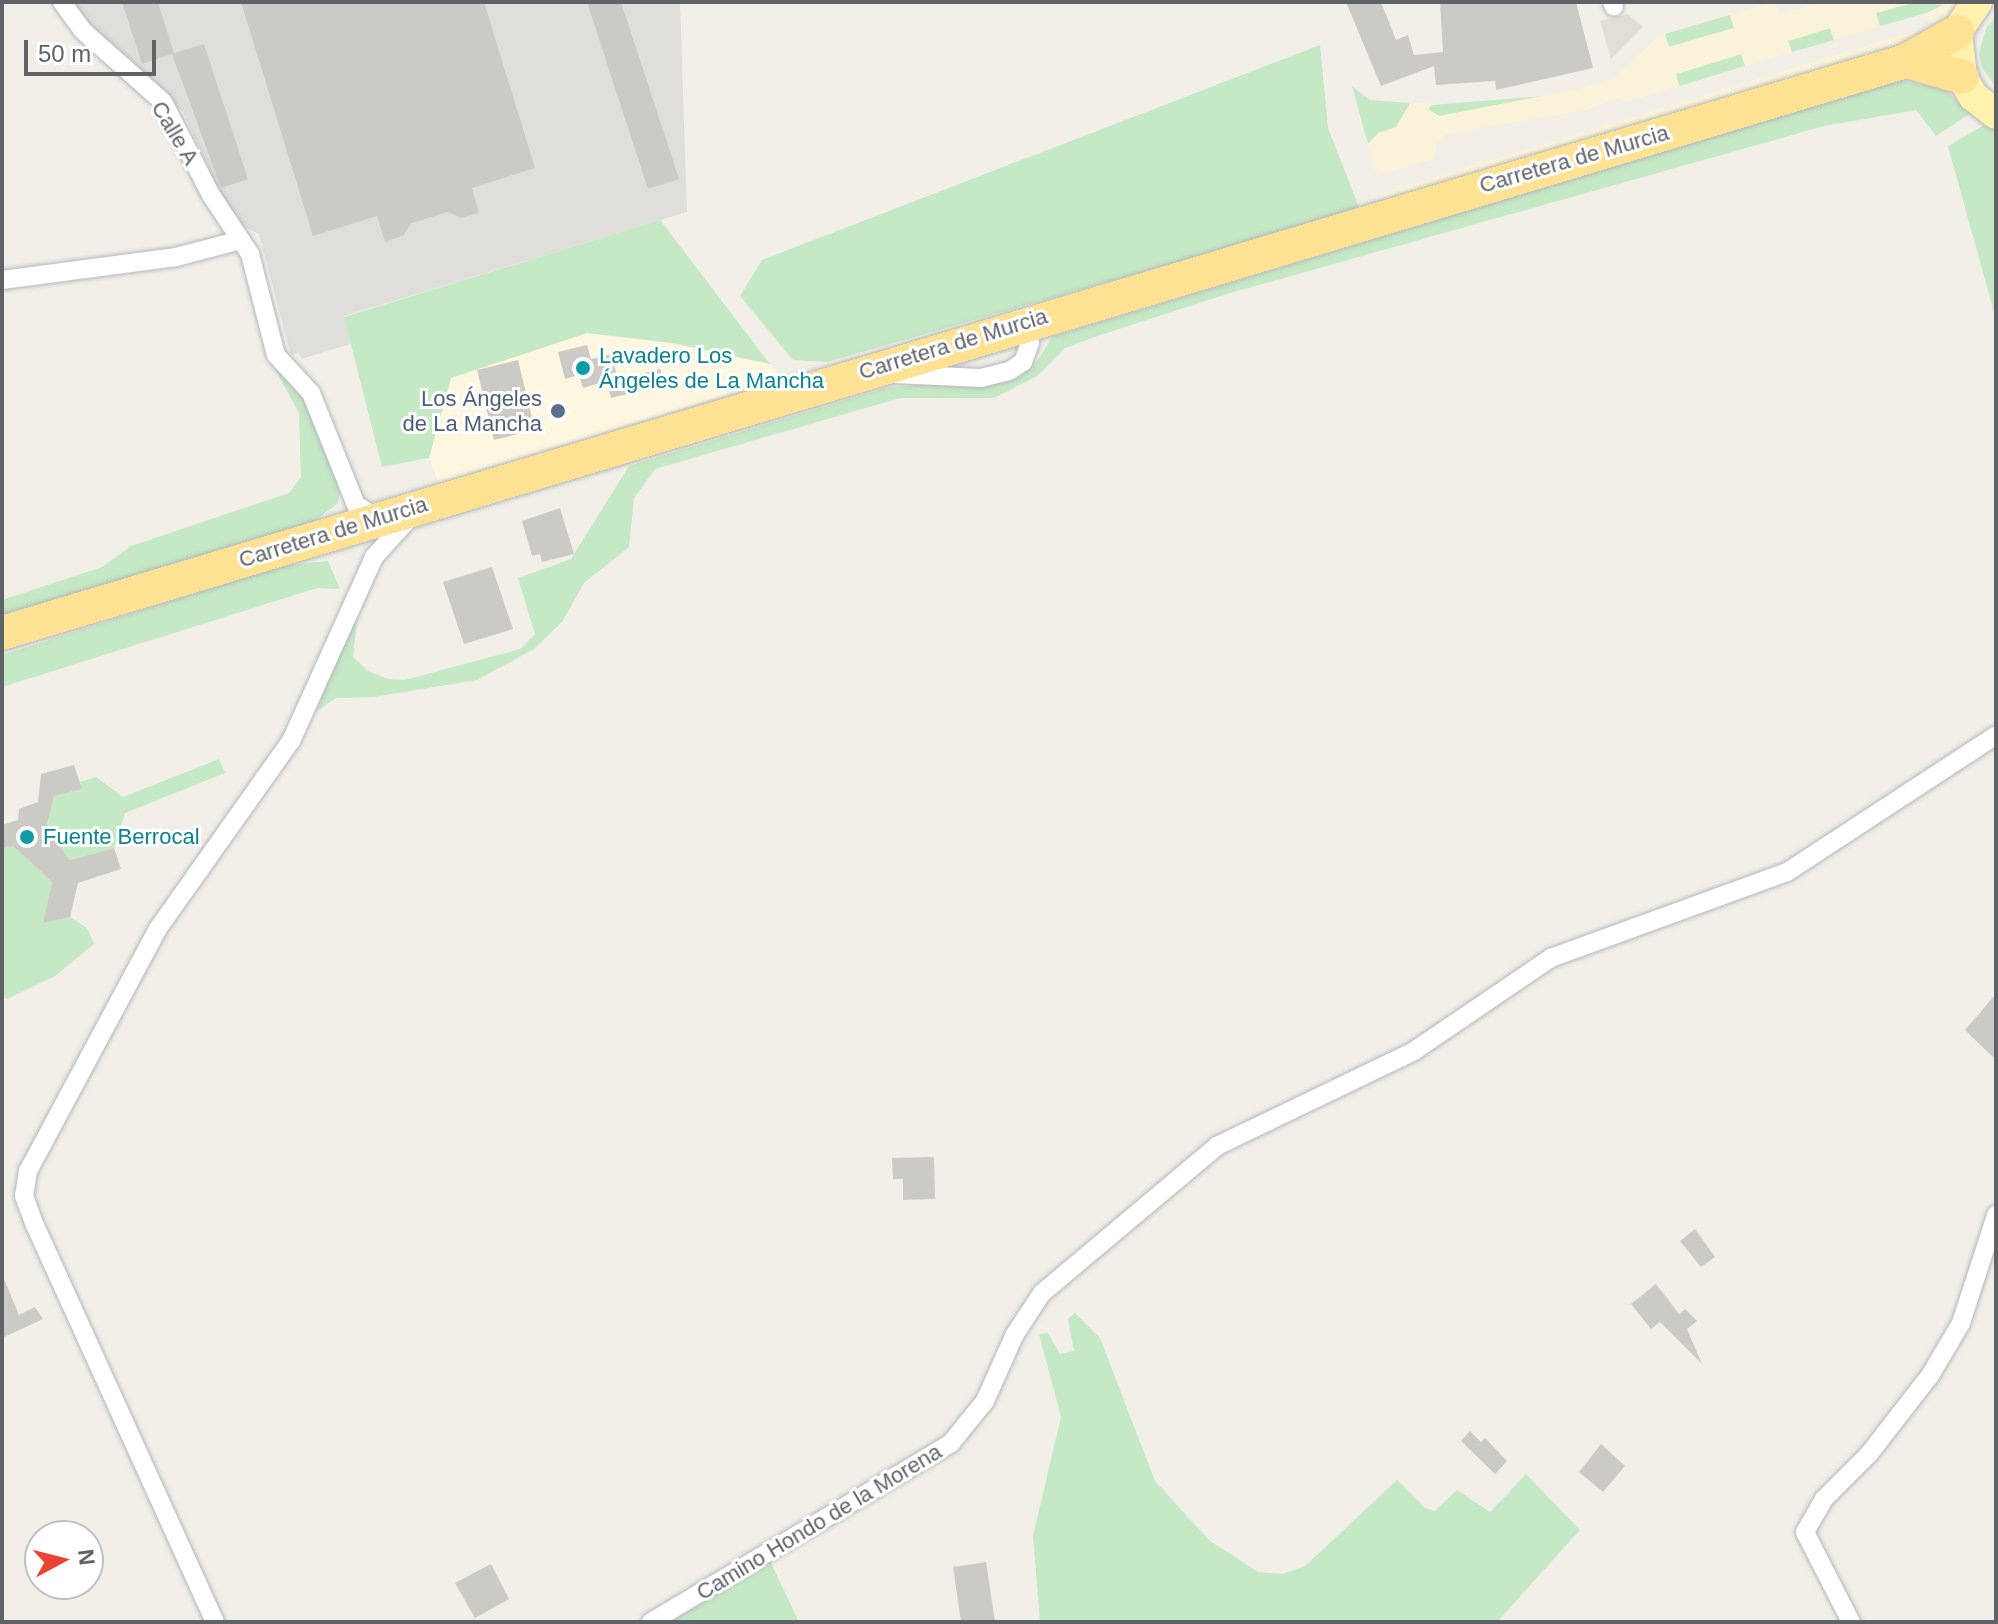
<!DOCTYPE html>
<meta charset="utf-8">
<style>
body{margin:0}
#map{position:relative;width:1998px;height:1624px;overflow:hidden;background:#f1efe8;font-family:Arial,sans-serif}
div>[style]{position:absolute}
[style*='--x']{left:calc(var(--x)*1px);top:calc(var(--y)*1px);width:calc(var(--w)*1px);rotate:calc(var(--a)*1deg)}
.commercial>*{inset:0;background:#fef7e0}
.industrial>*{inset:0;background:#e0deda}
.education>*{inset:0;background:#e1ded6}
.green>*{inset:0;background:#c5e8c5}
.sand>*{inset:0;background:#fbf3d9}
.building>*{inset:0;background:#cccac5}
.roads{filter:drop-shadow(0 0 2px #b5b8bc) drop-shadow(0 0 2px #b5b8bc)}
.street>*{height:18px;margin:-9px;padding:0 9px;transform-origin:9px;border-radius:9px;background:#fff}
.primary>*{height:30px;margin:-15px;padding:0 15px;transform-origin:15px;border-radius:15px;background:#fff2af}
.highway>*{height:34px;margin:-17px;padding:0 17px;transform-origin:17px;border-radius:17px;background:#fde293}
.dots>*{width:22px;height:22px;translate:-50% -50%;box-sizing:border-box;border:4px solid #fff;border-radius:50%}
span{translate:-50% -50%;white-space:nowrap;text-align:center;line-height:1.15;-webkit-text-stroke:6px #fff;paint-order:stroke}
.street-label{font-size:22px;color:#5f6368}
.culture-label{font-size:22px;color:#0d838f}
.left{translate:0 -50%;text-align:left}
.service-label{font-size:22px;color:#4e5e75}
.right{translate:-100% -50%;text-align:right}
.frame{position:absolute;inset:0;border:4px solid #5f6368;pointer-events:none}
.north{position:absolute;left:24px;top:1520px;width:80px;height:80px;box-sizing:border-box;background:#fff;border:2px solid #bfc1c3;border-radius:50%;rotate:83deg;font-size:22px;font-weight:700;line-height:32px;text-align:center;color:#5f6368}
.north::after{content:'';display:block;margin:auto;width:28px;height:36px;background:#ea4335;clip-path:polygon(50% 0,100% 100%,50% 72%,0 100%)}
.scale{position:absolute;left:24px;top:40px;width:132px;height:36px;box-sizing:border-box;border:4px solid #5f6368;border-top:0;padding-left:10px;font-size:24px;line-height:28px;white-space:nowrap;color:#5f6368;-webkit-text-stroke:6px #fff;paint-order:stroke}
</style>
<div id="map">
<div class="commercial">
<div style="clip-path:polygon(587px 333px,672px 343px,770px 364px,782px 378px,439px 483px,429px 458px,451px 378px)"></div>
</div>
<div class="industrial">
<div style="clip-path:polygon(71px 2px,680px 2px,687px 212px,344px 316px,351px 344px,301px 359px,299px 353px,291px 355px,259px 234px,241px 225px,218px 189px,183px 112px,104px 43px)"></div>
</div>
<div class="education">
<div style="clip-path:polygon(1628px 14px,1643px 27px,1611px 59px,1600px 21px)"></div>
</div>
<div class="green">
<div style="clip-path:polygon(1915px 2px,1951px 6px,1880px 26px,1875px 13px)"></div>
<div style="clip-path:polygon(1730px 15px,1734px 28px,1668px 47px,1665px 34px)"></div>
<div style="clip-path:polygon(1996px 17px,1996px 87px,1982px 68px,1979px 53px,1986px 28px)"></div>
<div style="clip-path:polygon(1831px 28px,1834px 40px,1792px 52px,1788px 41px)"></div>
<div style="clip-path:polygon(1320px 45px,1328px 128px,1360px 210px,827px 362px,793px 360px,740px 296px,762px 260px)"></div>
<div style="clip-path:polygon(1742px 54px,1745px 66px,1679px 86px,1676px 74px)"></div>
<div style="clip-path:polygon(1900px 80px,1945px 90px,1971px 113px,1936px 136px,1916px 110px,1824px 126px,1227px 294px,1103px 334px,1065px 348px,1037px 376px,994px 398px,900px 398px,655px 469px,634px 498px,629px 547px,584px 583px,562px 622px,534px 649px,477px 680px,374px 697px,336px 698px,317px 711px,344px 636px,357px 620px,353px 657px,368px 671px,388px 679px,405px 680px,520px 649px,535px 634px,518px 578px,571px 559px,629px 466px,889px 387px,1017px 379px,1039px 359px,1052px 337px)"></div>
<div style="clip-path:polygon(1352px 86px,1370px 100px,1410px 103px,1410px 110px,1397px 127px,1368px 144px)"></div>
<div style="clip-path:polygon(1557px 95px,1439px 116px,1428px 109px,1432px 105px)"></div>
<div style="clip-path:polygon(1986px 124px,1996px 130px,1996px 319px,1948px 146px)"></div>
<div style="clip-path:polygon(660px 220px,770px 364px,672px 343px,587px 333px,451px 378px,429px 458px,382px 467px,344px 317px)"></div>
<div style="clip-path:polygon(264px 349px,311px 404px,341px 490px,337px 504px,310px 524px,2px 620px,2px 600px,102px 567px,131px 546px,289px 493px,301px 477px,299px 413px)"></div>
<div style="clip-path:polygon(328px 561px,340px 589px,317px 588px,2px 687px,2px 655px,281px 566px)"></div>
<div style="clip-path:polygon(219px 759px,225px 773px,125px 813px,114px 848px,70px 860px,46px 829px,54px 796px,82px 789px,80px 782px,96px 777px,123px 797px)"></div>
<div style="clip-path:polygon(13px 846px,52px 882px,43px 923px,70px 917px,87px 928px,94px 944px,55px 976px,7px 999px,2px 996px,2px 849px)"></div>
<div style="clip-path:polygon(1075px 1313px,1100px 1338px,1155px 1481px,1210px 1541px,1258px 1572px,1282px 1574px,1305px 1566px,1397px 1480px,1425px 1508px,1435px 1511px,1457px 1490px,1490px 1512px,1526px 1474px,1580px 1530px,1497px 1622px,1040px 1622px,1033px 1536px,1061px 1417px,1039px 1334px,1048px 1333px,1060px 1354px,1074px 1351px,1068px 1319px)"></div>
<div style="clip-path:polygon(770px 1561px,799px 1622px,671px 1622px)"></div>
</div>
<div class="sand">
<div style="clip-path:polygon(1774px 2px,1780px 14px,1823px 2px,1915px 2px,1876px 13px,1880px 26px,1834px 40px,1830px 28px,1788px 41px,1792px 52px,1745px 66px,1741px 54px,1676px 74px,1679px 86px,1626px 102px,1619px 98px,1586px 110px,1446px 134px,1436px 145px,1434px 159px,1376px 176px,1368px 144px,1378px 133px,1396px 127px,1410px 103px,1430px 103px,1428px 109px,1439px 116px,1578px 89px,1614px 78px,1659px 36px,1665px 34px,1669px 47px,1734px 28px,1730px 15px)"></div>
<div style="clip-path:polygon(1950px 2px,1958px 2px,1945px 20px,1905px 45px,1382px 200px,1380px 194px,1932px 26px,1928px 12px)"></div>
</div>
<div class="building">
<div style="clip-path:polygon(122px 2px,158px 2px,174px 53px,142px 64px)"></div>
<div style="clip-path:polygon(241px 2px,484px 2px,535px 168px,472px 188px,479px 213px,461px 218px,448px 212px,411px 223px,404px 235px,385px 242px,377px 216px,313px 236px)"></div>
<div style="clip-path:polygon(587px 2px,621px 2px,679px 179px,648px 189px)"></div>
<div style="clip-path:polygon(1346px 2px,1381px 2px,1396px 40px,1408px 35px,1414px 55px,1443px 52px,1440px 2px,1576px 2px,1593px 68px,1496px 90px,1495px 81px,1436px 85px,1434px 66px,1381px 86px)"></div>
<div style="clip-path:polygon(204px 44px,248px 179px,221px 188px,172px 54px)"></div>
<div style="clip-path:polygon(587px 345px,591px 359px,612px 354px,617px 378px,583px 388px,579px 375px,565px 379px,558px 352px)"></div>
<div style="clip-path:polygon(518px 360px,535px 430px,494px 440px,477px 370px)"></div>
<div style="clip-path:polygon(660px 369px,665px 385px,611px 398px,607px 382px)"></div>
<div style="clip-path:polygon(560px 508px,574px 554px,542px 562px,540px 554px,532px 556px,522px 521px)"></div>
<div style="clip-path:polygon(492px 567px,513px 629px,464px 644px,443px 582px)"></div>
<div style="clip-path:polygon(74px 765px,82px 789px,54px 796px,46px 829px,70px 860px,114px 848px,121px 869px,78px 883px,70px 917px,43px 923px,52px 882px,13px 846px,2px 849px,2px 825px,18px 820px,19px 809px,38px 802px,41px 774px)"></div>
<div style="clip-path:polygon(1996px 994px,1996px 1060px,1965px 1030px)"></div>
<div style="clip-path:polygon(934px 1157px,935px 1199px,903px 1200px,903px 1179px,893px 1179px,892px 1158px)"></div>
<div style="clip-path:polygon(1695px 1229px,1715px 1257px,1701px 1267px,1680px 1241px)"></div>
<div style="clip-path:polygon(2px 1274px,19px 1315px,35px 1307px,43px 1319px,2px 1338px)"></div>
<div style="clip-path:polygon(1656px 1284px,1679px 1314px,1685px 1309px,1697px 1321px,1687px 1329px,1702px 1364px,1660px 1322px,1651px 1329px,1631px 1304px)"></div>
<div style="clip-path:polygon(1470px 1431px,1481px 1442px,1485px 1438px,1507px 1461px,1495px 1474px,1461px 1441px)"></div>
<div style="clip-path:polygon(1601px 1444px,1625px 1466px,1603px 1492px,1579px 1472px)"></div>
<div style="clip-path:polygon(986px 1562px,995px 1622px,961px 1622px,953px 1567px)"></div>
<div style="clip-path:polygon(491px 1564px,509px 1599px,475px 1618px,455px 1583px)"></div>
</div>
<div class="roads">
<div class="street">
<div style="--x:62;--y:2;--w:34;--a:54"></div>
<div style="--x:82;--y:30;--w:108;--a:41.6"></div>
<div style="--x:163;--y:102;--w:105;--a:62.7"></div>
<div style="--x:211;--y:195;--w:71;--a:56.5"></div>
<div style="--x:250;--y:254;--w:104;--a:75.6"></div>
<div style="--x:276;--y:355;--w:52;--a:47.4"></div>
<div style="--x:311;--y:393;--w:121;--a:68.1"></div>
<div style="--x:356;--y:505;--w:25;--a:32"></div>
<div style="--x:1612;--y:2;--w:5;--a:68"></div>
<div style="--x:2;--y:280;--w:176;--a:-7.5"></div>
<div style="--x:176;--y:257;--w:67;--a:-14.7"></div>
<div style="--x:894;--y:374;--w:87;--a:2.6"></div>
<div style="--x:981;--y:378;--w:29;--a:-14"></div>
<div style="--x:1009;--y:371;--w:17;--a:-33"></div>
<div style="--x:1023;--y:362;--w:20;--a:-70"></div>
<div style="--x:1030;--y:343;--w:21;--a:-104"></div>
<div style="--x:215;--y:1622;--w:435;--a:-114.4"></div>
<div style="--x:35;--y:1226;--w:32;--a:-110"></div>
<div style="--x:24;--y:1196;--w:25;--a:-81"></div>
<div style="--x:28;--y:1171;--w:273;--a:-61.8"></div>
<div style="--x:157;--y:930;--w:232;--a:-54.7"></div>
<div style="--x:291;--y:741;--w:202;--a:-65.7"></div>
<div style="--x:374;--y:557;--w:58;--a:-47.8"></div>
<div style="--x:651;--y:1622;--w:349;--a:-30.8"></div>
<div style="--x:951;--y:1443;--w:54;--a:-51"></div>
<div style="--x:985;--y:1401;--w:73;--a:-65.9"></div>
<div style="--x:1015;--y:1334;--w:49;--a:-56.6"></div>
<div style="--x:1042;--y:1293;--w:229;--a:-40"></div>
<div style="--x:1217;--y:1146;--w:219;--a:-25.7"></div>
<div style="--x:1414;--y:1051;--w:166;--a:-34.2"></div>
<div style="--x:1551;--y:958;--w:251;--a:-20"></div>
<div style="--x:1787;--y:872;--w:250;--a:-33.2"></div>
<div style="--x:1851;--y:1622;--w:101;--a:-117.1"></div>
<div style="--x:1805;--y:1532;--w:38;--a:-60"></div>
<div style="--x:1824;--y:1499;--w:64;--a:-45"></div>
<div style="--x:1869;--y:1454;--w:101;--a:-52.2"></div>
<div style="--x:1931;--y:1374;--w:59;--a:-59.5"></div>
<div style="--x:1961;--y:1323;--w:114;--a:-72"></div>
</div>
<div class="primary">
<div style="--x:1977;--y:2;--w:36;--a:124"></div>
<div style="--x:1957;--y:32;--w:45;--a:83.7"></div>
<div style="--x:1962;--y:77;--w:22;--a:60"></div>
<div style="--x:1973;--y:96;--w:29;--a:38"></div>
</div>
<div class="highway">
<div style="--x:1906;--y:61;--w:58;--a:15.9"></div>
<div style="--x:2;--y:633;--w:1988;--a:-16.72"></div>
<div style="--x:1906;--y:61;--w:59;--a:-29.6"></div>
</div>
</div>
<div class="dots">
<div style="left:583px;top:368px;background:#0f9aa8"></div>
<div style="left:558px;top:411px;background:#5c6f8a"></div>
<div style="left:27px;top:837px;background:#0f9aa8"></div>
</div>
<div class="street-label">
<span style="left:175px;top:133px;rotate:59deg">Calle A</span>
<span style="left:1574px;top:159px;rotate:-16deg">Carretera de Murcia</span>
<span style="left:953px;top:344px;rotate:-17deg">Carretera de Murcia</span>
<span style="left:333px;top:532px;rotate:-17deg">Carretera de Murcia</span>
<span style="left:819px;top:1522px;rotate:-31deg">Camino Hondo de la Morena</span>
</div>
<div class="culture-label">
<span class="left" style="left:599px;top:368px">Lavadero Los<br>Ángeles de La Mancha</span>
<span class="left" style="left:43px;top:837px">Fuente Berrocal</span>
</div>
<div class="service-label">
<span class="right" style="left:542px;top:411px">Los Ángeles<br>de La Mancha</span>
</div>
<div class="frame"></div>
<div class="north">N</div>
<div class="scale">50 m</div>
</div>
